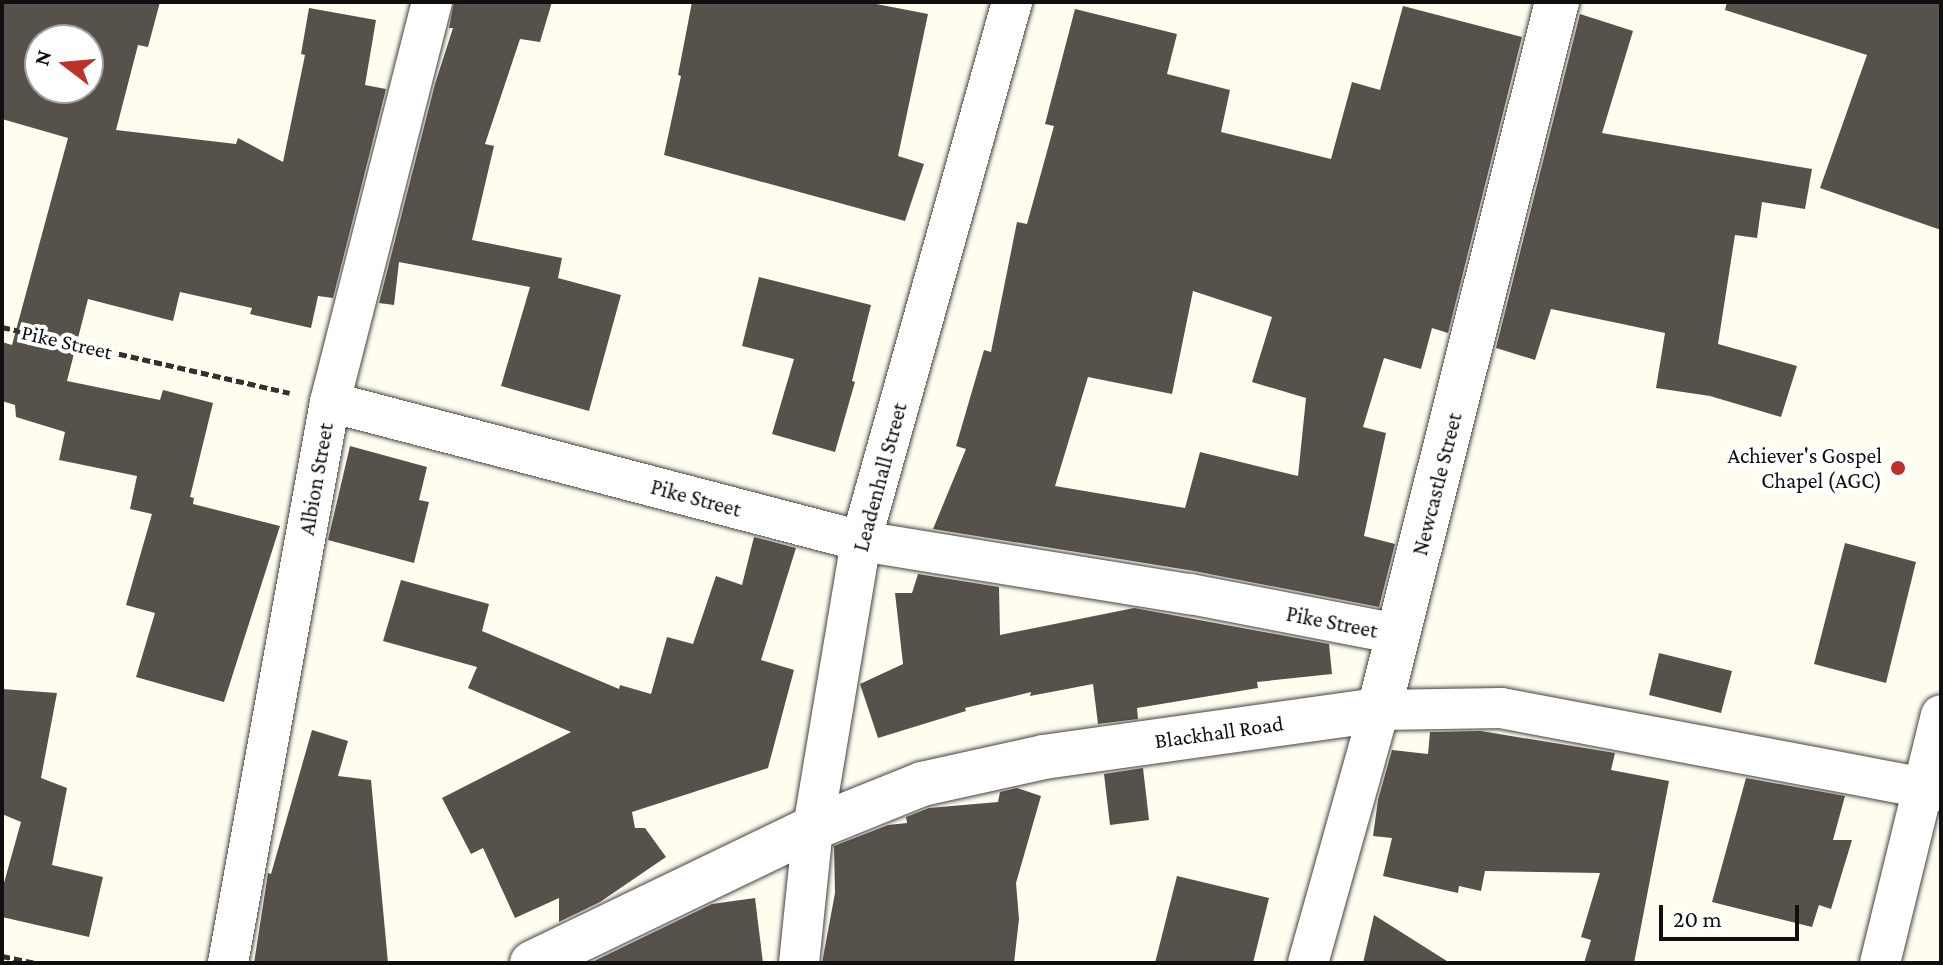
<!DOCTYPE html>
<style>
body{margin:0}
#map{position:relative;width:1943px;height:965px;overflow:hidden;background:#fffdf0;font-family:"Crimson Pro",serif}
div>[style]{position:absolute}
[style*='--x']{left:calc(var(--x)*1px);top:calc(var(--y)*1px);width:calc(var(--w)*1px);rotate:calc(var(--a)*1deg)}
.building>*{inset:0;background:#57514b}
.path>*{height:5px;margin-top:-2.5px;transform-origin:0;background:repeating-linear-gradient(90deg,#313131 0 8px,transparent 0 12px)}
.roads{filter:drop-shadow(0 0 2px #424242) drop-shadow(0 0 2px #424242)}
.minor>*{height:40px;margin:-20px;padding:0 20px;transform-origin:20px;border-radius:20px;background:#fff}
.tertiary>*{height:44px;margin:-22px;padding:0 22px;transform-origin:22px;border-radius:22px;background:#fff}
.dots>*{width:22px;height:22px;translate:-50% -50%;box-sizing:border-box;border:4px solid #fff;border-radius:50%}
span{translate:-50% -50%;white-space:nowrap;text-align:center;line-height:1.15;-webkit-text-stroke:8px #fff;paint-order:stroke}
.street-label{font-size:22px;color:#0f0f0f}
.poi-label{font-size:22px;color:#0f0f0f}
.right{translate:-100% -50%;text-align:right}
.frame{position:absolute;inset:0;border:4px solid #0f0f0f;pointer-events:none}
.north{position:absolute;left:24px;top:24px;width:80px;height:80px;box-sizing:border-box;background:#fff;border:2px solid #9f9f9f;border-radius:50%;rotate:286deg;font-size:22px;font-weight:700;line-height:32px;text-align:center;color:#0f0f0f}
.north::after{content:'';display:block;margin:auto;width:28px;height:36px;background:#bc3229;clip-path:polygon(50% 0,100% 100%,50% 72%,0 100%)}
.scale{position:absolute;left:1659px;top:905px;width:140px;height:36px;box-sizing:border-box;border:4px solid #0f0f0f;border-top:0;padding-left:10px;font-size:24px;line-height:28px;white-space:nowrap;color:#0f0f0f;-webkit-text-stroke:6px #fff;paint-order:stroke}
</style>
<div id="map">
<div class="building">
<div style="clip-path:polygon(evenodd,2px 2px,160px 2px,148px 47px,138px 45px,116px 130px,236px 144px,238px 138px,283px 162px,305px 55px,301px 54px,309px 8px,376px 20px,365px 85px,386px 89px,333px 298px,318px 296px,311px 328px,250px 314px,252px 308px,180px 292px,173px 321px,88px 299px,67px 381px,160px 400px,163px 390px,213px 403px,190px 497px,194px 498px,193px 504px,280px 526px,224px 702px,136px 677px,155px 613px,126px 605px,152px 514px,130px 509px,137px 476px,59px 460px,65px 432px,16px 417px,15px 405px,2px 401px,2px 342px,12px 345px,68px 138px,2px 119px,2px 2px,40px 40px,88px 40px,88px 88px,40px 88px,40px 40px)"></div>
<div style="clip-path:polygon(454px 2px,552px 2px,540px 42px,520px 39px,485px 144px,494px 146px,472px 240px,562px 258px,558px 278px,621px 295px,589px 411px,501px 386px,530px 287px,399px 262px,394px 305px,379px 303px,435px 84px,453px 28px,449px 28px)"></div>
<div style="clip-path:polygon(692px 2px,866px 2px,928px 14px,898px 156px,924px 164px,905px 221px,664px 155px,681px 76px,678px 75px)"></div>
<div style="clip-path:polygon(1727px 2px,1941px 2px,1941px 230px,1820px 188px,1867px 55px,1725px 10px)"></div>
<div style="clip-path:polygon(evenodd,1403px 6px,1522px 37px,1448px 333px,1432px 328px,1421px 369px,1384px 358px,1363px 427px,1386px 433px,1364px 536px,1395px 544px,1379px 607px,1194px 571px,933px 529px,966px 449px,956px 446px,984px 350px,991px 352px,1017px 222px,1027px 224px,1054px 126px,1045px 124px,1075px 9px,1177px 34px,1167px 74px,1230px 90px,1221px 132px,1331px 159px,1352px 82px,1380px 90px,1403px 6px,1193px 291px,1272px 317px,1252px 382px,1306px 398px,1298px 476px,1200px 452px,1185px 508px,1055px 486px,1088px 377px,1172px 394px,1193px 291px)"></div>
<div style="clip-path:polygon(1580px 14px,1633px 31px,1602px 133px,1812px 169px,1805px 209px,1762px 202px,1757px 238px,1735px 235px,1718px 344px,1797px 366px,1781px 417px,1710px 396px,1656px 388px,1665px 333px,1551px 309px,1535px 360px,1496px 348px)"></div>
<div style="clip-path:polygon(759px 277px,871px 305px,852px 381px,855px 382px,835px 452px,772px 434px,794px 359px,742px 346px)"></div>
<div style="clip-path:polygon(350px 446px,427px 467px,419px 500px,429px 502px,414px 563px,328px 540px)"></div>
<div style="clip-path:polygon(754px 537px,796px 548px,761px 660px,794px 670px,768px 768px,632px 812px,635px 828px,645px 828px,666px 857px,600px 902px,559px 922px,559px 898px,515px 918px,483px 848px,471px 854px,442px 798px,571px 732px,468px 688px,477px 667px,383px 641px,401px 580px,489px 604px,482px 631px,619px 689px,620px 685px,651px 694px,667px 637px,693px 644px,716px 576px,742px 585px)"></div>
<div style="clip-path:polygon(1845px 543px,1916px 562px,1886px 683px,1814px 664px)"></div>
<div style="clip-path:polygon(918px 574px,999px 587px,1000px 635px,1134px 608px,1329px 644px,1332px 674px,1257px 682px,1258px 688px,1137px 708px,1138px 719px,1098px 724px,1093px 684px,1030px 696px,1031px 692px,965px 708px,966px 711px,878px 738px,860px 684px,903px 664px,895px 593px,912px 593px)"></div>
<div style="clip-path:polygon(1659px 653px,1732px 671px,1721px 713px,1649px 695px)"></div>
<div style="clip-path:polygon(2px 689px,57px 693px,41px 778px,67px 788px,52px 865px,103px 877px,89px 937px,2px 917px,2px 890px,21px 822px,2px 814px)"></div>
<div style="clip-path:polygon(312px 730px,348px 741px,338px 776px,371px 780px,388px 963px,254px 963px,268px 873px,271px 874px)"></div>
<div style="clip-path:polygon(1481px 731px,1615px 753px,1611px 770px,1669px 781px,1634px 963px,1584px 963px,1591px 940px,1581px 937px,1600px 873px,1485px 871px,1481px 891px,1459px 886px,1458px 893px,1383px 876px,1392px 838px,1373px 836px,1378px 800px,1392px 750px,1428px 754px,1430px 732px)"></div>
<div style="clip-path:polygon(1143px 768px,1149px 820px,1110px 825px,1104px 774px)"></div>
<div style="clip-path:polygon(1746px 778px,1845px 796px,1833px 840px,1852px 840px,1831px 909px,1819px 905px,1812px 927px,1712px 902px)"></div>
<div style="clip-path:polygon(1017px 788px,1041px 796px,1016px 883px,1019px 919px,1014px 963px,822px 963px,835px 893px,834px 846px,888px 825px,907px 823px,906px 817px,929px 808px,998px 802px,1000px 792px)"></div>
<div style="clip-path:polygon(1177px 876px,1269px 898px,1253px 963px,1155px 963px)"></div>
<div style="clip-path:polygon(755px 898px,763px 963px,590px 963px,712px 904px)"></div>
<div style="clip-path:polygon(1374px 915px,1450px 963px,1363px 963px)"></div>
</div>
<div class="path">
<div style="--x:2;--y:327;--w:295;--a:12.9"></div>
<div style="--x:2;--y:956;--w:34;--a:12"></div>
</div>
<div class="roads">
<div class="minor">
<div style="--x:330;--y:402;--w:549;--a:14.67"></div>
<div style="--x:861;--y:541;--w:333;--a:9.2"></div>
<div style="--x:1190;--y:594;--w:212;--a:10.9"></div>
<div style="--x:228;--y:963;--w:570;--a:-79.7"></div>
<div style="--x:330;--y:402;--w:413;--a:-75.7"></div>
<div style="--x:799;--y:963;--w:136;--a:-84.1"></div>
<div style="--x:813;--y:828;--w:291;--a:-80.5"></div>
<div style="--x:861;--y:541;--w:560;--a:-74.35"></div>
<div style="--x:1308;--y:963;--w:263;--a:-74.3"></div>
<div style="--x:1379;--y:710;--w:122;--a:-0.9"></div>
<div style="--x:1501;--y:708;--w:448;--a:10.7"></div>
<div style="--x:1880;--y:963;--w:255;--a:-76.2"></div>
</div>
<div class="tertiary">
<div style="--x:532;--y:963;--w:312;--a:-25.7"></div>
<div style="--x:813;--y:828;--w:118;--a:-22"></div>
<div style="--x:922;--y:784;--w:125;--a:-12.5"></div>
<div style="--x:1044;--y:757;--w:338;--a:-8"></div>
<div style="--x:1379;--y:710;--w:730;--a:-75.89"></div>
</div>
</div>
<div class="dots">
<div style="left:1898px;top:468px;background:#bc3229"></div>
</div>
<div class="street-label">
<span style="left:67px;top:342px;rotate:13deg">Pike Street</span>
<span style="left:880px;top:477px;rotate:-75deg">Leadenhall Street</span>
<span style="left:316px;top:479px;rotate:-80deg">Albion Street</span>
<span style="left:1437px;top:484px;rotate:-76deg">Newcastle Street</span>
<span style="left:696px;top:498px;rotate:15deg">Pike Street</span>
<span style="left:1332px;top:622px;rotate:11deg">Pike Street</span>
<span style="left:1219px;top:732px;rotate:-8deg">Blackhall Road</span>
</div>
<div class="poi-label">
<span class="right" style="left:1882px;top:468px">Achiever's Gospel<br>Chapel (AGC)</span>
</div>
<div class="frame"></div>
<div class="north">N</div>
<div class="scale">20 m</div>
</div>
